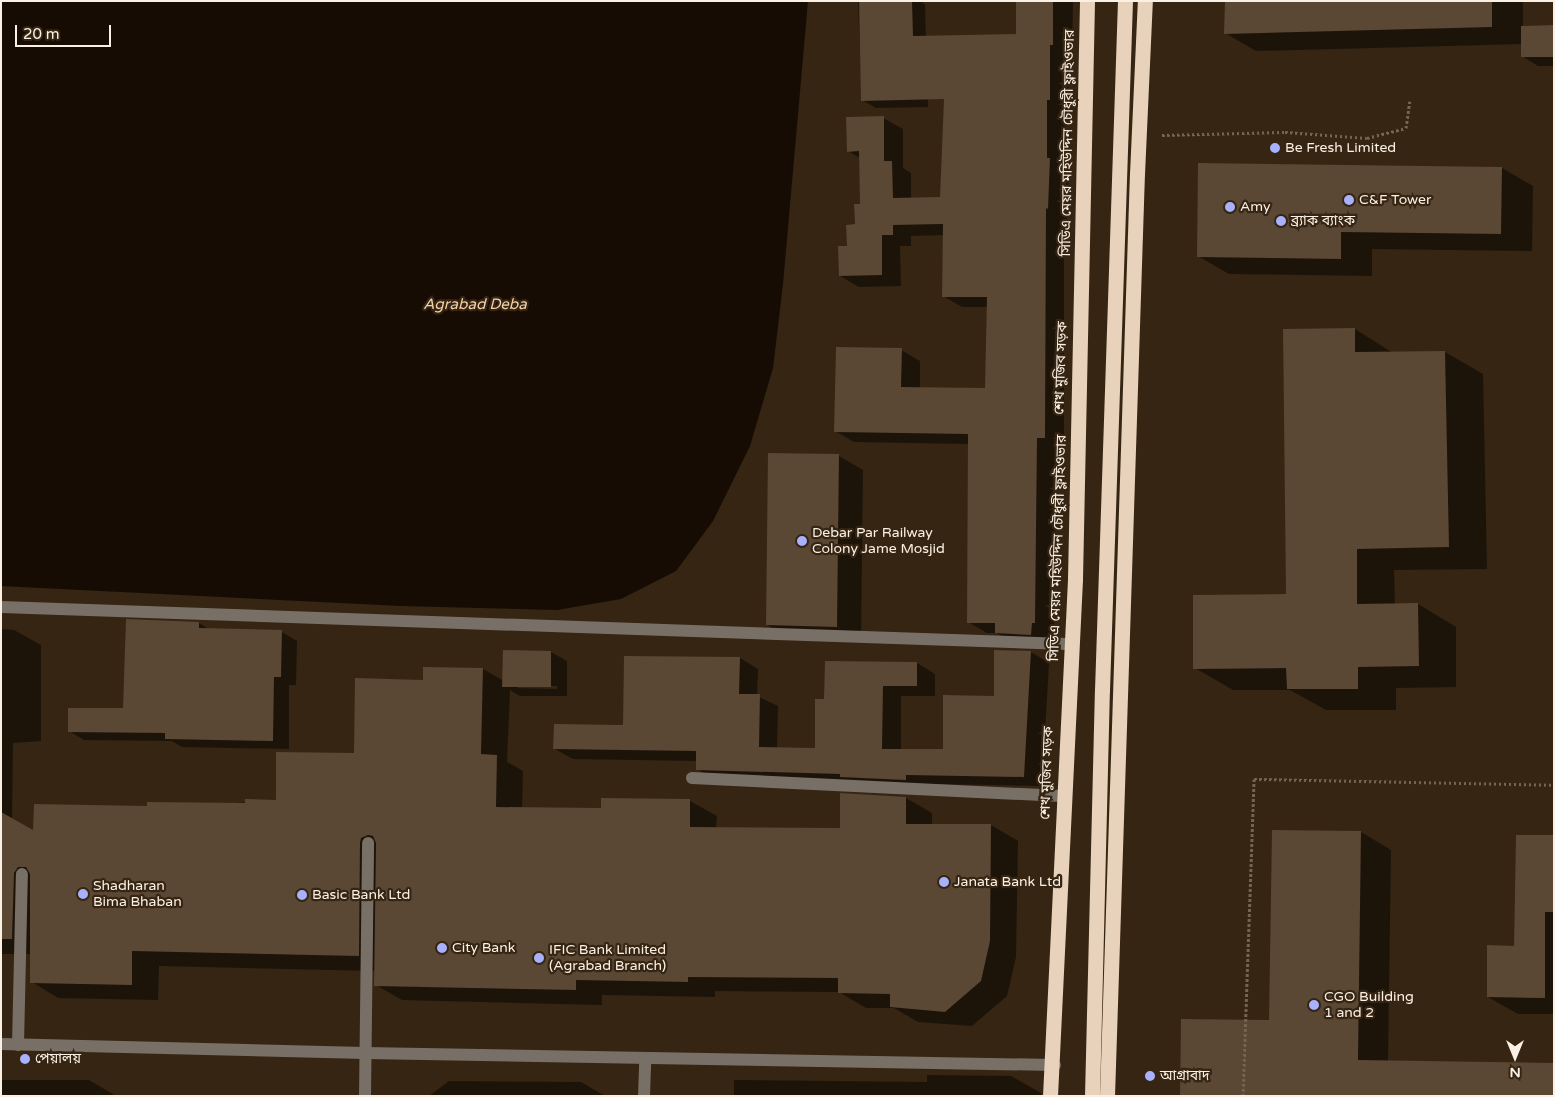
<!DOCTYPE html>
<meta charset="utf-8">
<style>
body{margin:0}
#map{position:relative;width:1555px;height:1097px;overflow:hidden;background:#352512;font-family:"Varela Round","Noto Sans Bengali",sans-serif}
div>[style]{position:absolute}
[style*='--x']{left:calc(var(--x)*1px);top:calc(var(--y)*1px);width:calc(var(--w)*1px);rotate:calc(var(--a)*1deg)}
.water>*{inset:0;background:#160c04}
.shadow>*{inset:0;background:#0007}
.building>*{inset:0;background:#5a4734}
.path>*{height:3px;margin-top:-1.5px;transform-origin:0;background:repeating-linear-gradient(90deg,#736453 0 2.5px,transparent 0 5px)}
.street>*{height:12px;margin:-6px;padding:0 6px;transform-origin:6px;border-radius:6px;background:#786f66}
.highway>*{height:15px;margin:-7.5px;padding:0 7.5px;transform-origin:7.5px;border-radius:7.5px;background:#e8d2bb}
.highway-bridge>*{height:15px;margin:-7.5px;padding:0 7.5px;transform-origin:7.5px;border-radius:7.5px;background:#e8d2bb}
.dots>*{width:14px;height:14px;translate:-50% -50%;box-sizing:border-box;border:2px solid #352512;border-radius:50%}
span{translate:-50% -50%;white-space:nowrap;text-align:center;line-height:1.15;-webkit-text-stroke:4.5px #352512;paint-order:stroke}
.street-label{font-size:14px;color:#fbf0e4}
.poi-label{font-size:14px;color:#fbf0e4}
.left{translate:0 -50%;text-align:left}
.water-label{font-size:15px;color:#f4d1ac;font-style:italic}
.frame{position:absolute;inset:0;border:2px solid #fbf0e4;pointer-events:none}
.north{position:absolute;left:1490px;top:1032px;width:50px;height:50px;-webkit-text-stroke:4px #352512;paint-order:stroke;rotate:180deg;font-size:14px;font-weight:700;line-height:20px;text-align:center;color:#fbf0e4}
.north::after{content:'';display:block;margin:auto;width:18px;height:22px;background:#fbf0e4;clip-path:polygon(50% 0,100% 100%,50% 72%,0 100%)}
.scale{position:absolute;left:15px;top:25px;width:96px;height:22px;box-sizing:border-box;border:2px solid #fbf0e4;border-top:0;padding-left:6px;font-size:15px;line-height:18px;white-space:nowrap;color:#fbf0e4;-webkit-text-stroke:4px #352512;paint-order:stroke}
</style>
<div id="map">
<div class="water">
<div style="clip-path:polygon(1px 1px,808px 1px,783px 284px,773px 368px,750px 446px,713px 521px,676px 571px,621px 599px,557px 610px,401px 606px,1px 586px)"></div>
</div>
<div class="shadow">
<div style="clip-path:polygon(858px 1px,921px 1px,925px 5px,928px 107px,876px 108px,862px 100px)"></div>
<div style="clip-path:polygon(1017px 1px,1073px 1px,1072px 56px,1069px 56px,1069px 111px,1066px 111px,1066px 168px,1069px 170px,1067px 219px,1064px 219px,1064px 449px,1056px 449px,1054px 634px,1050px 634px,1050px 645px,1015px 644px,997px 633px,987px 633px,968px 622px,969px 444px,854px 442px,835px 431px,901px 350px,920px 361px,920px 388px,987px 389px,988px 307px,962px 307px,943px 296px,944px 235px,911px 236px,911px 246px,900px 246px,901px 286px,859px 287px,840px 276px,861px 205px,860px 158px,848px 151px,883px 118px,903px 129px,903px 168px,911px 173px,911px 199px,942px 198px,1017px 35px)"></div>
<div style="clip-path:polygon(1226px 1px,1523px 1px,1523px 27px,1554px 27px,1554px 66px,1538px 66px,1522px 56px,1522px 44px,1256px 51px,1225px 33px)"></div>
<div style="clip-path:polygon(1502px 168px,1533px 186px,1532px 251px,1372px 249px,1372px 276px,1229px 274px,1198px 256px)"></div>
<div style="clip-path:polygon(1355px 329px,1393px 353px,1445px 352px,1483px 374px,1487px 569px,1394px 570px,1395px 605px,1418px 604px,1456px 627px,1456px 687px,1396px 688px,1396px 710px,1326px 710px,1290px 690px,1233px 690px,1195px 668px,1287px 595px)"></div>
<div style="clip-path:polygon(839px 456px,863px 470px,861px 640px,791px 639px,767px 625px)"></div>
<div style="clip-path:polygon(127px 621px,199px 623px,210px 630px,282px 632px,297px 641px,296px 685px,289px 685px,289px 749px,182px 747px,172px 741px,84px 740px,69px 731px,124px 709px)"></div>
<div style="clip-path:polygon(evenodd,1px 629px,14px 630px,41px 645px,41px 741px,13px 743px,12px 820px,34px 832px,149px 807px,277px 801px,355px 754px,424px 681px,483px 669px,504px 681px,551px 652px,567px 661px,567px 696px,520px 696px,510px 690px,507px 762px,523px 771px,522px 809px,603px 810px,690px 801px,717px 816px,716px 828px,841px 829px,906px 798px,932px 813px,932px 825px,991px 825px,1018px 841px,1016px 957px,1007px 996px,972px 1026px,918px 1022px,894px 1008px,866px 1008px,839px 992px,715px 991px,715px 997px,602px 995px,602px 1005px,402px 1000px,376px 985px,376px 971px,159px 966px,158px 1000px,58px 998px,32px 982px,32px 954px,1px 954px,1px 629px,518px 686px,557px 686px,557px 689px,518px 688px,518px 686px)"></div>
<div style="clip-path:polygon(1031px 652px,1049px 663px,1042px 786px,715px 780px,697px 769px,697px 761px,573px 759px,555px 749px,624px 726px,740px 658px,758px 669px,757px 696px,778px 706px,777px 749px,816px 749px,826px 701px,826px 662px,917px 663px,935px 674px,935px 696px,901px 696px,901px 750px,944px 751px,995px 698px)"></div>
<div style="clip-path:polygon(1361px 832px,1391px 850px,1388px 1061px,1181px 1096px,1270px 1021px)"></div>
<div style="clip-path:polygon(1554px 836px,1554px 1014px,1518px 1014px,1488px 997px,1515px 947px)"></div>
<div style="clip-path:polygon(927px 1075px,1011px 1076px,1041px 1093px,1041px 1096px,734px 1096px,734px 1080px,927px 1082px)"></div>
<div style="clip-path:polygon(1px 1080px,89px 1080px,116px 1096px,1px 1096px)"></div>
<div style="clip-path:polygon(449px 1081px,581px 1082px,605px 1096px,429px 1096px)"></div>
</div>
<div class="building">
<div style="clip-path:polygon(859px 1px,912px 1px,913px 36px,1016px 34px,1016px 1px,1053px 1px,1053px 45px,1050px 45px,1050px 100px,1047px 100px,1047px 158px,1050px 158px,1048px 209px,1046px 208px,1045px 438px,1037px 438px,1035px 623px,1032px 623px,1031px 635px,995px 633px,995px 623px,967px 623px,968px 434px,834px 432px,836px 347px,902px 348px,901px 387px,985px 388px,987px 297px,942px 297px,943px 224px,893px 225px,893px 235px,882px 235px,882px 275px,839px 276px,838px 246px,847px 246px,846px 225px,855px 224px,854px 204px,860px 204px,859px 151px,847px 152px,846px 117px,884px 116px,884px 161px,892px 161px,893px 198px,940px 197px,944px 99px,861px 101px)"></div>
<div style="clip-path:polygon(1225px 1px,1492px 1px,1492px 27px,1224px 34px)"></div>
<div style="clip-path:polygon(1554px 25px,1554px 57px,1521px 57px,1521px 26px)"></div>
<div style="clip-path:polygon(1198px 163px,1502px 167px,1501px 234px,1341px 232px,1341px 259px,1197px 257px)"></div>
<div style="clip-path:polygon(1355px 328px,1355px 352px,1445px 351px,1449px 547px,1357px 549px,1357px 604px,1418px 603px,1419px 666px,1358px 667px,1358px 689px,1287px 689px,1286px 668px,1193px 669px,1193px 595px,1286px 594px,1283px 329px)"></div>
<div style="clip-path:polygon(768px 453px,839px 454px,837px 627px,766px 625px)"></div>
<div style="clip-path:polygon(126px 619px,199px 622px,199px 628px,282px 630px,281px 677px,274px 677px,273px 741px,165px 739px,165px 733px,68px 732px,68px 708px,123px 708px)"></div>
<div style="clip-path:polygon(503px 650px,551px 651px,551px 687px,502px 687px)"></div>
<div style="clip-path:polygon(994px 650px,1031px 651px,1024px 777px,906px 775px,906px 780px,840px 777px,840px 774px,696px 770px,696px 751px,553px 749px,554px 724px,623px 725px,624px 656px,740px 657px,739px 694px,760px 694px,759px 747px,815px 748px,815px 699px,824px 699px,825px 661px,917px 662px,917px 686px,883px 686px,882px 749px,943px 749px,943px 695px,994px 696px)"></div>
<div style="clip-path:polygon(423px 667px,483px 668px,481px 754px,497px 755px,496px 807px,601px 808px,601px 798px,690px 799px,690px 827px,840px 828px,840px 793px,906px 797px,906px 824px,991px 824px,990px 941px,981px 981px,945px 1012px,890px 1007px,890px 994px,838px 993px,838px 978px,688px 977px,688px 982px,576px 980px,576px 990px,374px 986px,376px 843px,373px 836px,368px 835px,361px 838px,360px 843px,359px 956px,132px 951px,132px 985px,30px 983px,30px 874px,26px 867px,18px 867px,14px 873px,12px 939px,1px 939px,1px 812px,33px 830px,34px 804px,147px 806px,147px 802px,245px 803px,245px 799px,276px 800px,276px 752px,354px 753px,355px 678px,423px 680px)"></div>
<div style="clip-path:polygon(1272px 830px,1361px 831px,1358px 1060px,1554px 1063px,1554px 1096px,1180px 1096px,1181px 1019px,1269px 1020px)"></div>
<div style="clip-path:polygon(1516px 835px,1554px 835px,1554px 912px,1545px 912px,1545px 998px,1487px 997px,1487px 945px,1514px 946px)"></div>
</div>
<div class="path">
<div style="--x:1162;--y:135;--w:123;--a:-1.4"></div>
<div style="--x:1285;--y:132;--w:82;--a:4.2"></div>
<div style="--x:1367;--y:138;--w:40;--a:-14.4"></div>
<div style="--x:1406;--y:128;--w:27;--a:-82"></div>
<div style="--x:1243;--y:1096;--w:317;--a:-88"></div>
<div style="--x:1254;--y:779;--w:300;--a:1.1"></div>
</div>
<div class="street">
<div style="--x:1;--y:607;--w:1066;--a:1.99"></div>
<div style="--x:692;--y:778;--w:370;--a:2.8"></div>
<div style="--x:1;--y:1044;--w:364;--a:1.4"></div>
<div style="--x:365;--y:1053;--w:690;--a:1"></div>
<div style="--x:18;--y:1045;--w:171;--a:-88.7"></div>
<div style="--x:365;--y:1096;--w:253;--a:-89.3"></div>
<div style="--x:644;--y:1096;--w:38;--a:-88"></div>
</div>
<div class="highway">
<div style="--x:1092;--y:1096;--w:406;--a:-88.6"></div>
<div style="--x:1102;--y:690;--w:689;--a:-88.09"></div>
<div style="--x:1107;--y:1096;--w:922;--a:-88.14"></div>
<div style="--x:1137;--y:174;--w:173;--a:-87.4"></div>
</div>
<div class="highway-bridge">
<div style="--x:1050;--y:1096;--w:518;--a:-87.23"></div>
<div style="--x:1075;--y:579;--w:578;--a:-88.81"></div>
</div>
<div class="dots">
<div style="left:1275px;top:148px;background:#a7b1fc"></div>
<div style="left:1349px;top:200px;background:#a7b1fc"></div>
<div style="left:1230px;top:207px;background:#a7b1fc"></div>
<div style="left:1281px;top:221px;background:#a7b1fc"></div>
<div style="left:802px;top:541px;background:#a7b1fc"></div>
<div style="left:944px;top:882px;background:#a7b1fc"></div>
<div style="left:83px;top:894px;background:#a7b1fc"></div>
<div style="left:302px;top:895px;background:#a7b1fc"></div>
<div style="left:442px;top:948px;background:#a7b1fc"></div>
<div style="left:539px;top:958px;background:#a7b1fc"></div>
<div style="left:1314px;top:1005px;background:#a7b1fc"></div>
<div style="left:25px;top:1059px;background:#a7b1fc"></div>
<div style="left:1150px;top:1076px;background:#a7b1fc"></div>
</div>
<div class="street-label">
<span style="left:1068px;top:143px;rotate:-89deg">সিডিএ মেয়র মহিউদ্দিন চৌধুরী ফ্লাইওভার</span>
<span style="left:1061px;top:368px;rotate:-88deg">শেখ মুজিব সড়ক</span>
<span style="left:1058px;top:548px;rotate:-88deg">সিডিএ মেয়র মহিউদ্দিন চৌধুরী ফ্লাইওভার</span>
<span style="left:1047px;top:773px;rotate:-88deg">শেখ মুজিব সড়ক</span>
</div>
<div class="poi-label">
<span class="left" style="left:1285px;top:148px">Be Fresh Limited</span>
<span class="left" style="left:1359px;top:200px">C&amp;F Tower</span>
<span class="left" style="left:1240px;top:207px">Amy</span>
<span class="left" style="left:1291px;top:221px">ব্র্যাক ব্যাংক</span>
<span class="left" style="left:812px;top:541px">Debar Par Railway<br>Colony Jame Mosjid</span>
<span class="left" style="left:954px;top:882px">Janata Bank Ltd</span>
<span class="left" style="left:93px;top:894px">Shadharan<br>Bima Bhaban</span>
<span class="left" style="left:312px;top:895px">Basic Bank Ltd</span>
<span class="left" style="left:452px;top:948px">City Bank</span>
<span class="left" style="left:549px;top:958px">IFIC Bank Limited<br>(Agrabad Branch)</span>
<span class="left" style="left:1324px;top:1005px">CGO Building<br>1 and 2</span>
<span class="left" style="left:35px;top:1059px">পেয়ালয়</span>
<span class="left" style="left:1160px;top:1076px">আগ্রাবাদ</span>
</div>
<div class="water-label">
<span style="left:475px;top:305px">Agrabad Deba</span>
</div>
<div class="frame"></div>
<div class="north">N</div>
<div class="scale">20 m</div>
</div>
